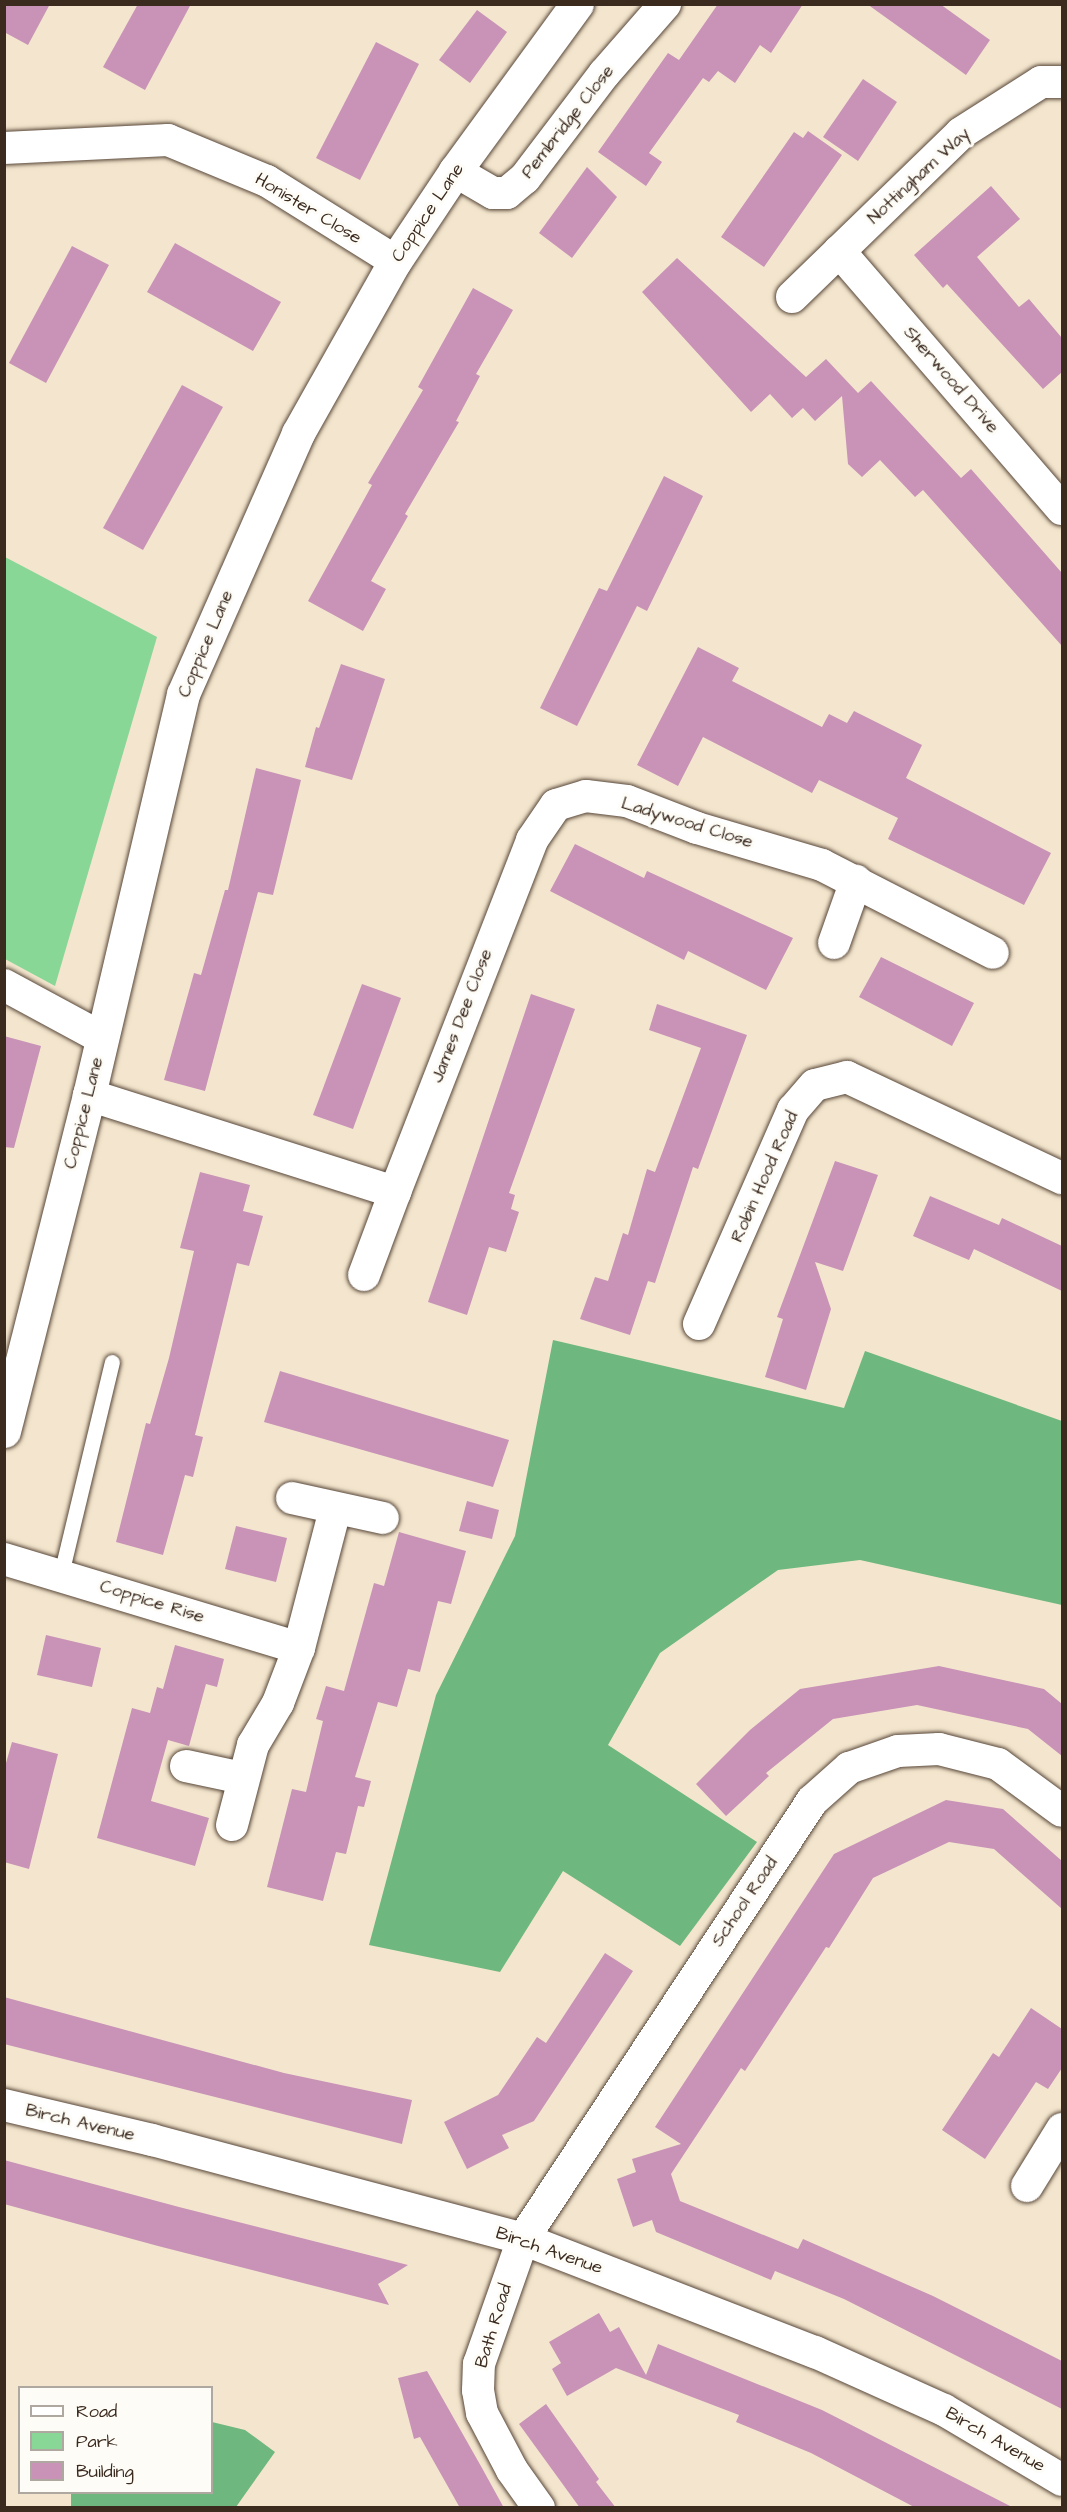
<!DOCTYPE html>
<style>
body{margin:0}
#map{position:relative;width:1067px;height:2512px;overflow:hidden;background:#f4e6ce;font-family:"Architects Daughter",sans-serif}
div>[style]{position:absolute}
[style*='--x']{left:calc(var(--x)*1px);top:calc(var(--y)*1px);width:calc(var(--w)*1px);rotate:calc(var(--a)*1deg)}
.green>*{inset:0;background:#89d796}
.forest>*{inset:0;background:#6eb87f}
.building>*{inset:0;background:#c893b7}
.roads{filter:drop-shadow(0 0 2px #574638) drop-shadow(0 0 2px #574638)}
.service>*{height:15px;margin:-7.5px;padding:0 7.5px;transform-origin:7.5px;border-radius:7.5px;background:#fff}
.minor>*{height:32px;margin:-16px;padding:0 16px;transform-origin:16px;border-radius:16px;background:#fff}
.tertiary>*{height:33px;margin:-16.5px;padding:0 16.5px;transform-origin:16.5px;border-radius:16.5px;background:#fff}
span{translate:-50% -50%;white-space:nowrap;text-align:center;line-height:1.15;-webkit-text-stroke:6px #fdfcf7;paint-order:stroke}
.street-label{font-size:18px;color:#3b2a1e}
.frame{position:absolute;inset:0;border:6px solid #3b2a1e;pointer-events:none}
.legend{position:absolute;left:18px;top:2386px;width:195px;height:108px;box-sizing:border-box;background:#fdfcf7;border:2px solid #afa8a0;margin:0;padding:8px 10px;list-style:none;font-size:18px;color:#3b2a1e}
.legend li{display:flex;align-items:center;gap:12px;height:30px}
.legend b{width:30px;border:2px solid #afa8a0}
</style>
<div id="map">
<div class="green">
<div style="clip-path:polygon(5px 557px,157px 637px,55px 986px,5px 959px)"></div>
</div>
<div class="forest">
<div style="clip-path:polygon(553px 1340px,844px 1408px,865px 1351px,1062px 1421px,1062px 1605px,860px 1560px,778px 1570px,660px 1653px,608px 1745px,757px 1842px,680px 1946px,563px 1871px,500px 1972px,369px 1945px,436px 1695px,515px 1536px)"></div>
<div style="clip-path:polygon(212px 2422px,245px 2430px,275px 2452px,236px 2507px,71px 2507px,71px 2493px,212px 2492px)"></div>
</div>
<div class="building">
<div style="clip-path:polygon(4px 4px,50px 4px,28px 45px,4px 32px)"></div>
<div style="clip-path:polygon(138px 4px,191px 4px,145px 90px,103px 67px)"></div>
<div style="clip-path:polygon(718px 4px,803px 4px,771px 53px,760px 45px,735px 83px,718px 71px,709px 82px,703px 78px,649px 153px,662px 162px,646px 186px,598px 152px,668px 53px,679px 60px)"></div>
<div style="clip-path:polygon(867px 4px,940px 4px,990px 40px,966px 75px)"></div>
<div style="clip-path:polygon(477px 10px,507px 32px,470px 83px,439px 60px)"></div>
<div style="clip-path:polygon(376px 42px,419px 64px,360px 180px,316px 158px)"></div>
<div style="clip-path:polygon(863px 79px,897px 102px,858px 161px,823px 137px)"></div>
<div style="clip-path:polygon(808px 131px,842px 155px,764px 267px,721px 237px,794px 132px,803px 138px)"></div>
<div style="clip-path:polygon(587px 167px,617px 197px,572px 258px,539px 233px)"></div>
<div style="clip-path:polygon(991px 186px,1020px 219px,977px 257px,1019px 307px,1029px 299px,1062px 338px,1062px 372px,1043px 389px,947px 284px,943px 288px,914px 255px)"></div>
<div style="clip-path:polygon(175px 243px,281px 302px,253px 351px,147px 292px)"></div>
<div style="clip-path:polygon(72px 246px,109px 265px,46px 383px,9px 363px)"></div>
<div style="clip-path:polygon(677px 258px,806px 377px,826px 359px,858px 393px,871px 381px,961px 478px,971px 469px,1062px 573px,1062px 646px,923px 490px,915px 497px,880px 460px,862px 477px,848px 464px,842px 396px,815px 421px,803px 408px,792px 418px,770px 394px,751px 412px,642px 292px)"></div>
<div style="clip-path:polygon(473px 288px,513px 310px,476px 374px,480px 376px,456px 421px,459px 422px,405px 514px,408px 516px,371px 581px,386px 589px,363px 631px,308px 601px,372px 485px,368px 483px,423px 390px,418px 387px)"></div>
<div style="clip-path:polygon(182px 385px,223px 407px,143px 550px,103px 528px)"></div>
<div style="clip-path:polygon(664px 476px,703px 496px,647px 611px,637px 606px,577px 726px,540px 708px,599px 588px,607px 591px)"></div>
<div style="clip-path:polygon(698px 647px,739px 668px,732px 681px,822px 727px,829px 714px,847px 723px,854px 711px,922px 745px,906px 778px,1051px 853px,1024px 905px,888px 839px,898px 818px,819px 780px,812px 793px,703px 737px,678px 786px,637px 765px)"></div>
<div style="clip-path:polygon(341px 664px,385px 679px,352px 780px,305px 767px,316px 727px,319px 728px)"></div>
<div style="clip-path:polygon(256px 768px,301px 780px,273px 895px,258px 892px,205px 1091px,164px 1080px,194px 973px,201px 975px,225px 890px,228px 890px)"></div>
<div style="clip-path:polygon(575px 844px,644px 878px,647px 871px,793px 938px,766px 990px,688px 951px,684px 960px,550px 891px)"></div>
<div style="clip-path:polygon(881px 957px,974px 1003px,952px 1046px,859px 997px)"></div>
<div style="clip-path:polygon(362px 984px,401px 998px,353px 1129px,313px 1115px)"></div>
<div style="clip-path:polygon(531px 994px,575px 1009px,509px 1193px,515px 1195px,511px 1209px,519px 1212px,506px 1252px,489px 1247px,467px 1315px,428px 1302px)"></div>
<div style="clip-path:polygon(657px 1004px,747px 1035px,698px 1169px,693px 1167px,655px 1283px,648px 1281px,630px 1335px,580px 1319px,595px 1277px,608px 1281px,623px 1233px,628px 1235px,647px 1169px,655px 1172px,701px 1048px,649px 1030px)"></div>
<div style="clip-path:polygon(4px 1036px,41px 1046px,14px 1148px,4px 1147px)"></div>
<div style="clip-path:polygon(835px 1161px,878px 1175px,843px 1271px,815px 1262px,831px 1309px,806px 1390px,765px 1377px,783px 1319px,777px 1317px)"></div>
<div style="clip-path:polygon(200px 1172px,250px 1185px,243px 1211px,263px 1216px,249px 1266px,237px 1263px,195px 1435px,203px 1437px,193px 1477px,185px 1475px,163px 1555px,116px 1542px,146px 1423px,150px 1424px,169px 1358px,194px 1251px,180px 1248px)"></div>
<div style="clip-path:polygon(930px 1196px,999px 1225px,1002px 1218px,1062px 1246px,1062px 1291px,974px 1249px,969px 1260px,913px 1236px)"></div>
<div style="clip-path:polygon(280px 1371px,509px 1440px,493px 1487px,264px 1422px)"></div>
<div style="clip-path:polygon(467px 1501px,499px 1510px,492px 1539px,459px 1531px)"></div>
<div style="clip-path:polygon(236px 1526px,287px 1538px,276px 1582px,225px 1569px)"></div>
<div style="clip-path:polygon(399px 1532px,466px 1551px,451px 1604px,438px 1601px,420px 1672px,408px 1669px,397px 1707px,378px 1702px,355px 1777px,371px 1781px,364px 1807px,358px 1806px,346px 1854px,336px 1852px,323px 1901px,267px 1887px,292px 1789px,306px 1792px,323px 1721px,316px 1719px,326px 1686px,344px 1691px,374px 1583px,384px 1586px)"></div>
<div style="clip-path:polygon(46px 1635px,101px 1648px,92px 1687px,37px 1675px)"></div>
<div style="clip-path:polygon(175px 1645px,224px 1659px,217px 1687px,206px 1684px,189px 1746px,168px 1740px,151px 1801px,209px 1818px,195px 1866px,97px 1838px,132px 1708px,150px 1713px,157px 1687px,163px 1689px)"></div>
<div style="clip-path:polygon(939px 1666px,1044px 1689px,1062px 1704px,1062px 1756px,1028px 1729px,917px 1705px,833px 1719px,766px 1773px,769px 1776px,726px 1816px,696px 1784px,750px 1730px,800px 1689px)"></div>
<div style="clip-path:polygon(12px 1742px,58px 1754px,29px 1869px,4px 1862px,4px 1770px)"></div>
<div style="clip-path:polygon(946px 1800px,1003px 1809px,1062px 1861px,1062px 1909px,994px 1849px,949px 1842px,873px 1878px,829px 1948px,826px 1947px,745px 2071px,741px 2068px,671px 2174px,680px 2201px,798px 2249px,803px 2239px,933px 2296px,1062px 2361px,1062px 2409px,844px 2299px,775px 2271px,771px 2280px,656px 2232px,652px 2220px,633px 2227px,617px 2179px,636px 2172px,632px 2159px,681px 2144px,655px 2127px,834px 1854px)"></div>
<div style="clip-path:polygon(605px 1953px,633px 1971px,534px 2121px,502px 2135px,509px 2148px,467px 2169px,444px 2122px,498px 2095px,537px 2037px,546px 2043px)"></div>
<div style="clip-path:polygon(4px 1997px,284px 2073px,412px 2100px,402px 2144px,4px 2044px)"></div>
<div style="clip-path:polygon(1031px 2008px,1062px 2029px,1062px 2068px,1048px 2089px,1036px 2082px,985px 2159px,942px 2130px,993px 2053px,999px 2057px)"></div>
<div style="clip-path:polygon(4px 2160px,179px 2207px,408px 2265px,378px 2284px,389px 2305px,158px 2246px,4px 2204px)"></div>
<div style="clip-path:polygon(599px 2313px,610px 2332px,619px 2327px,646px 2375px,658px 2344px,822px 2410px,1014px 2508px,916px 2508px,811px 2453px,736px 2422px,739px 2415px,616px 2368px,567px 2396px,552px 2369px,561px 2363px,549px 2342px)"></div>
<div style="clip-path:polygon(427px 2371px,482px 2468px,504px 2508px,460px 2508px,420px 2437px,414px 2439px,398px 2378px)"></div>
<div style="clip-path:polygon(546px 2404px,599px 2479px,596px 2482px,616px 2508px,580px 2508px,519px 2424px)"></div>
</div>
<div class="roads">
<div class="service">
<div style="--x:61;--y:1574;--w:218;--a:-76.5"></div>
</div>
<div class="minor">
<div style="--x:4;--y:148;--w:164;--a:-2.8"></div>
<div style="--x:168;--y:140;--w:107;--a:22.5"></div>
<div style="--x:267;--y:181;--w:151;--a:32"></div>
<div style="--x:455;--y:171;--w:44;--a:30.1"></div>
<div style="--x:493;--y:193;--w:14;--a:0"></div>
<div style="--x:507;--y:193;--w:23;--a:-40"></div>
<div style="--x:525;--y:178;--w:131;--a:-52.8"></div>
<div style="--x:604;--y:74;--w:93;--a:-48.9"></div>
<div style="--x:839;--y:251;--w:341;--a:49.2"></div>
<div style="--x:792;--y:297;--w:235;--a:-44.1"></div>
<div style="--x:961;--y:133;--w:95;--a:-32.5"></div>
<div style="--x:1041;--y:82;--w:21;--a:0"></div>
<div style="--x:834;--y:943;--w:66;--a:-70.5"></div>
<div style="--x:4;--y:985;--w:111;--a:28.4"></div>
<div style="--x:89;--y:1095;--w:321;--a:17.6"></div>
<div style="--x:395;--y:1192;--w:378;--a:-68.7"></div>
<div style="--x:532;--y:840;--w:42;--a:-55.6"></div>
<div style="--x:556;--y:805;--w:31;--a:-17"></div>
<div style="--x:586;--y:796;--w:41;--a:7"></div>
<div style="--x:627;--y:801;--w:75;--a:21.1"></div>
<div style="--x:697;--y:828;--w:130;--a:16.5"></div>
<div style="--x:822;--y:865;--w:192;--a:27.2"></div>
<div style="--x:364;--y:1275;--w:89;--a:-69.5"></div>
<div style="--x:699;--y:1324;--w:234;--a:-66.3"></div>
<div style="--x:793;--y:1110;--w:33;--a:-49"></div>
<div style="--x:815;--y:1085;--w:33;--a:-14"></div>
<div style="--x:847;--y:1077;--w:238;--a:25.2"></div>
<div style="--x:292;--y:1498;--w:93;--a:12.4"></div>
<div style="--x:4;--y:1559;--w:308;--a:16.8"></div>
<div style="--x:186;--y:1766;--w:57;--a:12.1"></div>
<div style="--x:232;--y:1825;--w:83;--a:-75.3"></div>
<div style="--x:253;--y:1745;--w:49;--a:-59.2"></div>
<div style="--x:278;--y:1703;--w:59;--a:-69.1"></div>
<div style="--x:299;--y:1648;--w:143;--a:-75.4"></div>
<div style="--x:4;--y:2105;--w:152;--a:13.3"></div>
<div style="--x:152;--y:2140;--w:384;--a:14.9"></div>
<div style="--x:523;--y:2239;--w:313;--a:21.2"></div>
<div style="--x:815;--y:2352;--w:141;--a:24.2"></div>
<div style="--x:944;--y:2410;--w:137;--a:30.7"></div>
<div style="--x:1027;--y:2186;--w:67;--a:-58.4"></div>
<div style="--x:539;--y:2508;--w:47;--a:-125.4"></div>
<div style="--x:512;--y:2470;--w:64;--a:-117.8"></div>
<div style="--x:482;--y:2413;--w:23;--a:-100"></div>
<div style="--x:478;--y:2390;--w:26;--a:-88"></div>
<div style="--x:479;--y:2364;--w:133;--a:-70.6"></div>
<div style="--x:523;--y:2239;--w:525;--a:-56.58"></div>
<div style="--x:812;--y:1801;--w:50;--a:-41.7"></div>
<div style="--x:849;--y:1768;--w:52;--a:-19.1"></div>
<div style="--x:898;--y:1751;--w:41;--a:-2.8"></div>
<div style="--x:939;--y:1749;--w:61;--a:14.3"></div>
<div style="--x:998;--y:1764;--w:79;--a:36.3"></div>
</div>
<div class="tertiary">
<div style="--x:4;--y:1431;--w:347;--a:-75.8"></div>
<div style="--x:89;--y:1095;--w:412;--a:-76.8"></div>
<div style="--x:183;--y:694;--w:285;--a:-66.2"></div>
<div style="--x:298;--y:433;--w:197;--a:-60.6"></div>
<div style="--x:395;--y:261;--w:108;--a:-56.3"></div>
<div style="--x:455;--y:171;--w:207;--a:-53.9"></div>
</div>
</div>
<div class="street-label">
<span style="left:568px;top:122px;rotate:-52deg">Pembridge Close</span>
<span style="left:919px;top:176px;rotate:-43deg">Nottingham Way</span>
<span style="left:308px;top:209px;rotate:31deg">Honister Close</span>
<span style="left:428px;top:213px;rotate:-56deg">Coppice Lane</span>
<span style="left:951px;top:380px;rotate:49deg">Sherwood Drive</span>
<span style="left:206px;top:644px;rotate:-67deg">Coppice Lane</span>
<span style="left:687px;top:823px;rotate:17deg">Ladywood Close</span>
<span style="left:462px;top:1016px;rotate:-69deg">James Dee Close</span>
<span style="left:84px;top:1113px;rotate:-76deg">Coppice Lane</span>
<span style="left:765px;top:1177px;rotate:-66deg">Robin Hood Road</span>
<span style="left:152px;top:1602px;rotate:17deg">Coppice Rise</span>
<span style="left:745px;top:1902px;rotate:-56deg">School Road</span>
<span style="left:80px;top:2123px;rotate:13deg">Birch Avenue</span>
<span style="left:549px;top:2251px;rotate:19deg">Birch Avenue</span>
<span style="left:494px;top:2326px;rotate:-73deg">Bath Road</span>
<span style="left:995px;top:2440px;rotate:30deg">Birch Avenue</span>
</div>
<div class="frame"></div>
<ul class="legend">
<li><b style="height:8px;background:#fff"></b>Road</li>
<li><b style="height:16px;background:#89d796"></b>Park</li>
<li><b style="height:16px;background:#c893b7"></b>Building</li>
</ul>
</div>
